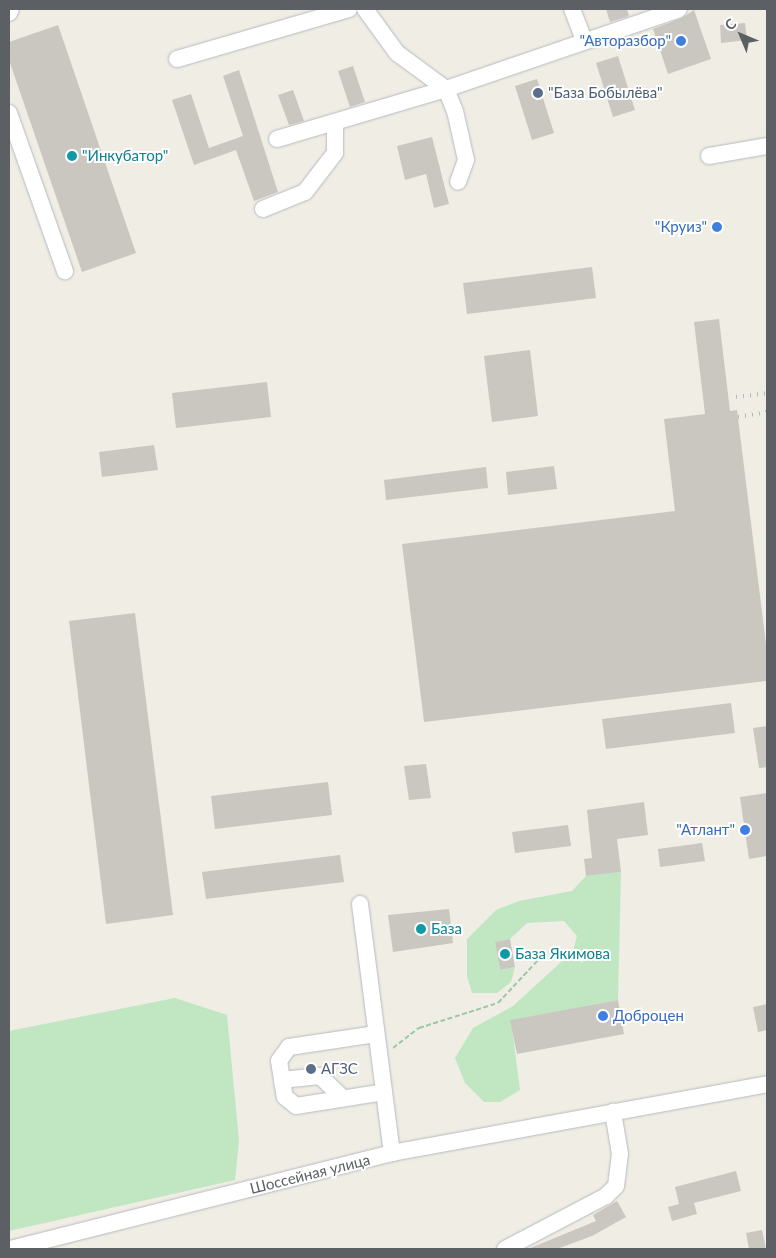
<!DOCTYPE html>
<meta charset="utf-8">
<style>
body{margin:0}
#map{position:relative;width:776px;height:1258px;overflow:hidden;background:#efede4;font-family:Lato,sans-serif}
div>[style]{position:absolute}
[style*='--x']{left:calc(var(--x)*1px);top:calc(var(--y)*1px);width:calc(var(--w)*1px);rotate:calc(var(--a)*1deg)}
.green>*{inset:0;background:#c0e7c1}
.building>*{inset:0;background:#cac7c1}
.path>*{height:2px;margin-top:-1px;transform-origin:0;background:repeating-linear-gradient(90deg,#99c8a7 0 5px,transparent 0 7.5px)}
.roads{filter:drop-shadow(0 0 1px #b6babe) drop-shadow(0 0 1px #b6babe)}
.minor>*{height:16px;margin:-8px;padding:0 8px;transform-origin:8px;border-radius:8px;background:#fff}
.rail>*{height:4px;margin-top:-2px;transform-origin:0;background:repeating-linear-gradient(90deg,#b5b6b6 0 1px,transparent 0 7px)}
.dots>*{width:14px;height:14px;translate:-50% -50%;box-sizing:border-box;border:2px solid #fff;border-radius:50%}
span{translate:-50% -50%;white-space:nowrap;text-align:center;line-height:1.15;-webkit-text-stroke:4px #fff;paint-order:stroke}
.shop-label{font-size:15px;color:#366cbe}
.right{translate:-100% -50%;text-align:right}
.left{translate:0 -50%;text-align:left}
.service-label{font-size:15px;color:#4e5e75}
.culture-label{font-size:15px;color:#0d838f}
.street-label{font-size:15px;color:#5c6065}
.frame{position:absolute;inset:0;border:10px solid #5c6065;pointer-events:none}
.north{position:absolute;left:716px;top:10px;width:50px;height:50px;-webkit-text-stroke:4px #fff;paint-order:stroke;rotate:315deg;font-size:14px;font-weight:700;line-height:20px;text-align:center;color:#5c6065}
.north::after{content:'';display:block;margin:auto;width:18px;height:22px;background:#5c6065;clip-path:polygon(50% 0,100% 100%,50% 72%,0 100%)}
</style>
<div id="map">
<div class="green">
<div style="clip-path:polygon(621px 872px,618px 1000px,511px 1020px,520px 1090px,500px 1102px,484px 1102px,465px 1083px,455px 1058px,473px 1028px,513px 1006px,573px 951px,577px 936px,564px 921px,527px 923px,510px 939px,495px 942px,500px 970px,515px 967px,511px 982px,497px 993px,472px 993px,467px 976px,467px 939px,496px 910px,519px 901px,572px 891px,586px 876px)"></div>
<div style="clip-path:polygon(175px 998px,227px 1015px,239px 1141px,235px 1180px,9px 1231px,9px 1031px)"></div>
</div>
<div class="building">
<div style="clip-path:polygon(606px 9px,627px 9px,629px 16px,610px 22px)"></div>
<div style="clip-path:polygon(694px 10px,711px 59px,668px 74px,653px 29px,682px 18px)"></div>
<div style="clip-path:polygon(745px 23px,747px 40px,721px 43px,720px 25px)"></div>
<div style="clip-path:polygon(58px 25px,136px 253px,82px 272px,9px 60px,9px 42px)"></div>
<div style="clip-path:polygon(618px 56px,635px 110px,613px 117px,596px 63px)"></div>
<div style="clip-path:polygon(353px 66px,365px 102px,350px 107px,338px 71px)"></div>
<div style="clip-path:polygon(239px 70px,278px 192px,254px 201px,236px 150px,194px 165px,172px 100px,191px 94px,209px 148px,243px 136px,223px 76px)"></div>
<div style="clip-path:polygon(537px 79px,554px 133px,532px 140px,515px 86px)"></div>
<div style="clip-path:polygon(293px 90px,304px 121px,289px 125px,278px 95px)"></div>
<div style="clip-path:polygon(432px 137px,449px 204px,434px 208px,426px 174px,405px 180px,397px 146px)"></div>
<div style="clip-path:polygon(592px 267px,596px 298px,467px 314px,463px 283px)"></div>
<div style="clip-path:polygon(719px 319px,730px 411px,737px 410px,767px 652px,767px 681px,424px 722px,402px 544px,675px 511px,664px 419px,705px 414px,694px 322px)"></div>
<div style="clip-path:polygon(530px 350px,538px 416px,492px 422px,484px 356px)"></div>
<div style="clip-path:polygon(267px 382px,271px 417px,176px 428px,172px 393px)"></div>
<div style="clip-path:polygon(154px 445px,158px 470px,102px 477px,99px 452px)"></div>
<div style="clip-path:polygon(554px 466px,557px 489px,508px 495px,506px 472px)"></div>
<div style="clip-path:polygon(486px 467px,488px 488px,386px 500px,384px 480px)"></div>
<div style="clip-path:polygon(135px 613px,173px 915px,106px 924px,69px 621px)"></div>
<div style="clip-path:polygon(731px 703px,735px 733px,606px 749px,602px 719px)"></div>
<div style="clip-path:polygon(767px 726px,767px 767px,759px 768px,753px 728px)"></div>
<div style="clip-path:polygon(426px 764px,431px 798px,409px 800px,404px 766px)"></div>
<div style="clip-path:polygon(328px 782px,332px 815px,215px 829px,211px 796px)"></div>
<div style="clip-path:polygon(767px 793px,767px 856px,749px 859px,740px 797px)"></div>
<div style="clip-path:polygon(644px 802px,648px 835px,617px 839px,621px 872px,586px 876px,584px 859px,592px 858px,587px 810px)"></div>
<div style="clip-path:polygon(568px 825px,571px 846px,515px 853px,512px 832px)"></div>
<div style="clip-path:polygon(702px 843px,705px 861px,660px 867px,658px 849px)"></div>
<div style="clip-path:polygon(340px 855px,344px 882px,206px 899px,202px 872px)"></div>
<div style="clip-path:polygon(449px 909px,453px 943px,393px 952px,388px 915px)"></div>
<div style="clip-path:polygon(510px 939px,515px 967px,500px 970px,495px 942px)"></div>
<div style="clip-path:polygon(618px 1000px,624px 1034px,517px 1054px,510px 1020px)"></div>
<div style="clip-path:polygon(767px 1004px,767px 1030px,758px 1032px,753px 1007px)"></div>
<div style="clip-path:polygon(736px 1171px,741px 1191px,694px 1203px,697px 1214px,672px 1221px,668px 1207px,679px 1204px,675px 1187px)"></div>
<div style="clip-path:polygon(617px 1201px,626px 1217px,592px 1236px,557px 1249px,528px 1249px,596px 1221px,593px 1215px)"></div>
<div style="clip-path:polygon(762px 1230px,766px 1249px,749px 1249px,746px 1233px)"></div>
</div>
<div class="path">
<div style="--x:393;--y:1048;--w:33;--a:-38"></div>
<div style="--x:419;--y:1028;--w:83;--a:-17.6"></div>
<div style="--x:498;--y:1003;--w:60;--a:-47"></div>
</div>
<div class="roads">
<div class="minor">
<div style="--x:365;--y:9;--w:54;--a:54"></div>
<div style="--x:397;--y:53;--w:61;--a:36.3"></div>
<div style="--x:446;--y:89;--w:24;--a:68"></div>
<div style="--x:455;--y:111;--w:50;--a:77.3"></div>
<div style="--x:466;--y:160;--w:23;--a:110"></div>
<div style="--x:572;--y:9;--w:34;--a:69"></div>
<div style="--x:9;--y:13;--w:4;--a:-63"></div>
<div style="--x:177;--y:59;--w:179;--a:-16.2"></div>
<div style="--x:9;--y:113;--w:168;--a:70.5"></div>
<div style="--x:277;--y:139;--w:176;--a:-16.5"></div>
<div style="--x:446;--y:89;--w:246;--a:-18.9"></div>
<div style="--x:709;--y:156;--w:59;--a:-9.8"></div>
<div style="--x:263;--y:209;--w:45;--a:-22"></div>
<div style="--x:305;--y:192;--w:49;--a:-52.4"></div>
<div style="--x:335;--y:153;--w:31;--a:-90"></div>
<div style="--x:360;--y:904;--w:251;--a:82.7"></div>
<div style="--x:376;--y:1034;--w:88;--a:171.5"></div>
<div style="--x:289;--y:1047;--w:17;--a:126"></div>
<div style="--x:279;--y:1061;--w:36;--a:81"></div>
<div style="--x:285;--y:1097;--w:14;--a:39"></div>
<div style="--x:296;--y:1106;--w:89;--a:-9"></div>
<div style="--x:282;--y:1080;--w:38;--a:-6"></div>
<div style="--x:320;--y:1076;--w:32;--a:44"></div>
<div style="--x:10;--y:1249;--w:394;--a:-14.1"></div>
<div style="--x:392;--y:1153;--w:381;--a:-10.4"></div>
<div style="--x:505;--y:1249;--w:114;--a:-27.7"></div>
<div style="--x:606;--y:1196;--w:14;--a:-45"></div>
<div style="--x:616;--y:1186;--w:32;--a:-83"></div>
<div style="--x:620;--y:1154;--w:43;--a:-99.5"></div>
</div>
</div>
<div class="rail">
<div style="--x:736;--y:397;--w:31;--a:-7"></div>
<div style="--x:738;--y:417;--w:29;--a:-10"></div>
</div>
<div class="dots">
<div style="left:681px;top:41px;background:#3f7fe0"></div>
<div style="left:538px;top:93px;background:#5c6f8a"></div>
<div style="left:72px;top:156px;background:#0f9aa8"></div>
<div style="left:717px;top:227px;background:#3f7fe0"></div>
<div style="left:745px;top:830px;background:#3f7fe0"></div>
<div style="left:421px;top:929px;background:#0f9aa8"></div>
<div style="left:505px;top:954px;background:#0f9aa8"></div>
<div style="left:603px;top:1016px;background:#3f7fe0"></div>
<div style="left:311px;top:1069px;background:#5c6f8a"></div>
</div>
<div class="shop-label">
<span class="right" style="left:671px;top:41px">"Авторазбор"</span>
<span class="right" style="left:707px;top:227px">"Круиз"</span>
<span class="right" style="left:735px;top:830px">"Атлант"</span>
<span class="left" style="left:613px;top:1016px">Доброцен</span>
</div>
<div class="service-label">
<span class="left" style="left:548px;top:93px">"База Бобылёва"</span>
<span class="left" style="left:321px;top:1069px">АГЗС</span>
</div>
<div class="culture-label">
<span class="left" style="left:82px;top:156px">"Инкубатор"</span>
<span class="left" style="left:431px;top:929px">База</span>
<span class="left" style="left:515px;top:954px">База Якимова</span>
</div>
<div class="street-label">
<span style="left:310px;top:1174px;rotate:-14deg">Шоссейная улица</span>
</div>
<div class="frame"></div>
<div class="north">С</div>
</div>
